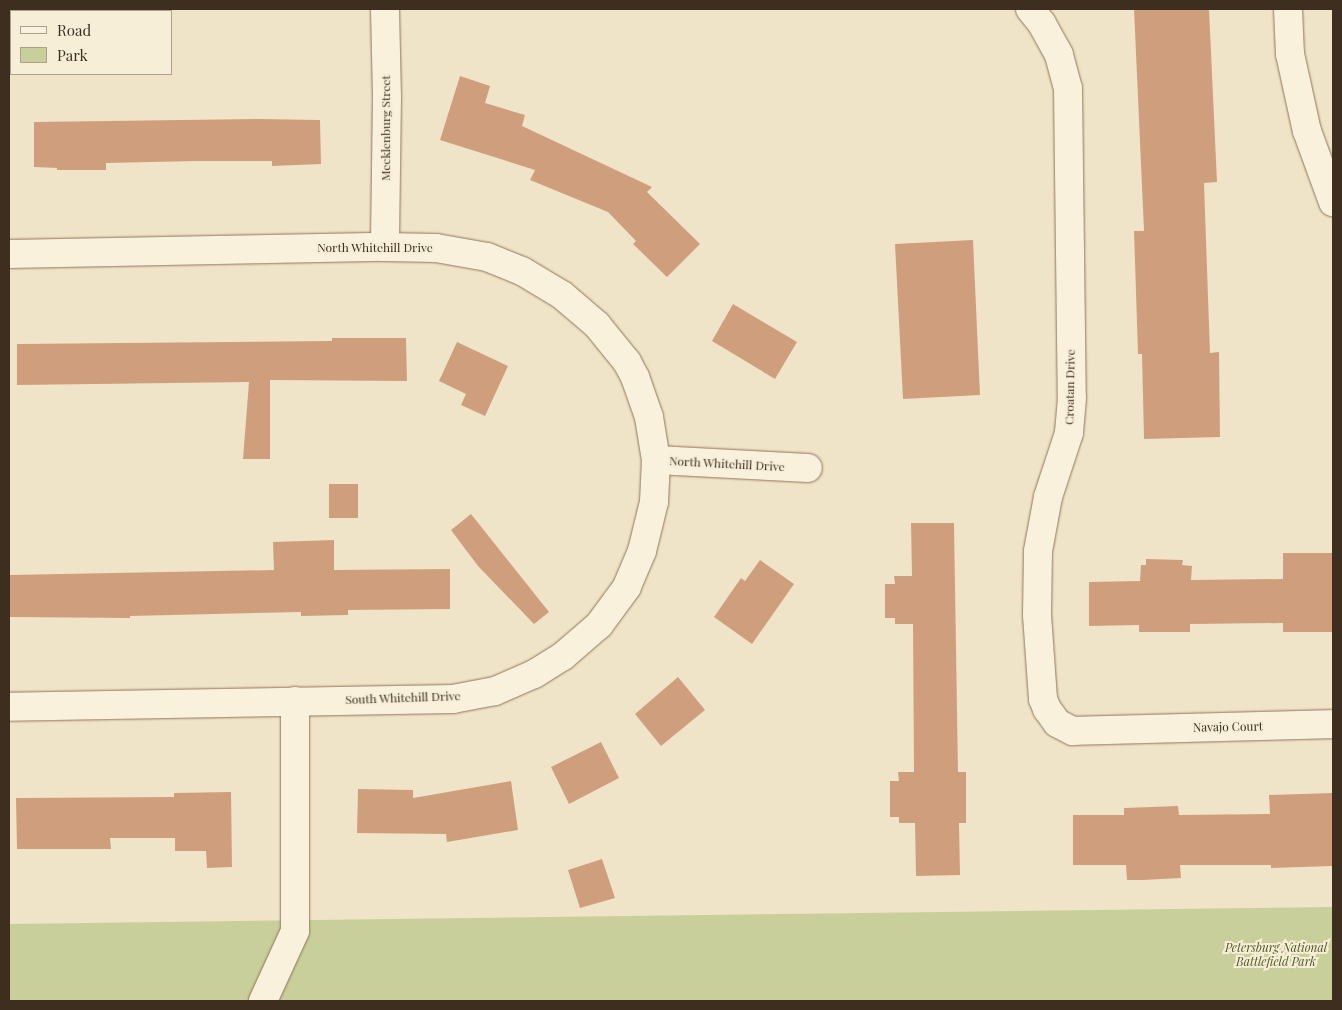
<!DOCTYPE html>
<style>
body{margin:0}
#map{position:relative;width:1342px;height:1010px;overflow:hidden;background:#f0e4c8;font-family:"Playfair Display",serif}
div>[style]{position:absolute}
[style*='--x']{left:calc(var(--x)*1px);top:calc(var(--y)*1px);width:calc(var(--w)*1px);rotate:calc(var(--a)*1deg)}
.green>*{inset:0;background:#c9cf9b}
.building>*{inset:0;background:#cf9f7d}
.roads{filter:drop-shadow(0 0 1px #8d765c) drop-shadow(0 0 1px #8d765c)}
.minor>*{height:28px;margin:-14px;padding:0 14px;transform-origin:14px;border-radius:14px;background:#faf1dc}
span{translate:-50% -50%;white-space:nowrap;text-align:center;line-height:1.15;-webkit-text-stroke:4px #f7eed8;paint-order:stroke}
.street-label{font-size:12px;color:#3d2e20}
.park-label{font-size:12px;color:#4d5a26;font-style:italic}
.frame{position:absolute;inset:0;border:10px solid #3d2e20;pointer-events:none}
.legend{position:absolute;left:10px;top:10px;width:162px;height:65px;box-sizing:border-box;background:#f7eed8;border:1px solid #ada18e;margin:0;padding:6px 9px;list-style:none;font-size:15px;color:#3d2e20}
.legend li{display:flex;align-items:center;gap:10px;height:25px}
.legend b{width:25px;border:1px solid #ada18e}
</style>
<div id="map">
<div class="green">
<div style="clip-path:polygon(1333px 907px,1333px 1001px,9px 1001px,9px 924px)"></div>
</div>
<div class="building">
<div style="clip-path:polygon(1134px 9px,1209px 9px,1217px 182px,1204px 183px,1210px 353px,1219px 352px,1220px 437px,1144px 439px,1142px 354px,1138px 354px,1134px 231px,1144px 231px)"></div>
<div style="clip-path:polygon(460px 76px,490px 86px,485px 103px,525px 115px,522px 126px,652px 187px,647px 192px,700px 244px,667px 277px,633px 244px,636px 241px,608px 212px,530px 180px,535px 170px,440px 140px)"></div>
<div style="clip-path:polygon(259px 119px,320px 120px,321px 164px,272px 166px,272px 161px,197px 161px,106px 163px,106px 170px,57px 170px,57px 168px,34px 167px,34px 122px)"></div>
<div style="clip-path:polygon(973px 240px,980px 395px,903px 399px,895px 244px)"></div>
<div style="clip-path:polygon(733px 304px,797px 342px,775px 379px,712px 341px)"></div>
<div style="clip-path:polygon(332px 338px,406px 338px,407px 381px,270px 380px,270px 459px,243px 459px,249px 382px,17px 385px,17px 344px,332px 341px)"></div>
<div style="clip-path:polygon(457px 342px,508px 366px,485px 416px,461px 405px,466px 394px,439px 381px)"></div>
<div style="clip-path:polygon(329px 484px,358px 484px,358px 518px,329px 518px)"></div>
<div style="clip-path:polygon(471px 514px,549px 612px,534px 624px,478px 566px,451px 530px)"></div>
<div style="clip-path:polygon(911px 523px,954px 523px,958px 772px,966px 772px,966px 823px,959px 823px,960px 875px,916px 876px,915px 823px,899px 823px,899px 817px,890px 817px,890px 781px,899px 781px,898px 772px,914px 772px,913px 624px,895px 624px,895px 618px,885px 618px,885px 584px,895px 584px,894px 576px,912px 576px)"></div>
<div style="clip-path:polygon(334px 540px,334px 570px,450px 569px,450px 609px,348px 610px,348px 615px,301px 616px,301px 612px,130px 616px,130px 618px,9px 617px,9px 575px,274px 570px,273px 542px)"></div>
<div style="clip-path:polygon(1283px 553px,1333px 553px,1333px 632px,1283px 632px,1283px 623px,1190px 624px,1190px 632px,1139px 632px,1139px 625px,1089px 626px,1089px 582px,1140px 581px,1141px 565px,1146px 565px,1146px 559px,1183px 560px,1182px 565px,1192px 566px,1191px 580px,1283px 579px)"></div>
<div style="clip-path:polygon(760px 560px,794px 584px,752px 644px,714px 617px,741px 578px,745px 581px)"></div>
<div style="clip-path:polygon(678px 677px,705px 710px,661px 746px,635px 714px)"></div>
<div style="clip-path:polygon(601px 742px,619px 778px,569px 804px,551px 767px)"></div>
<div style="clip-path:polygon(511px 781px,518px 830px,447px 842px,446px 834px,357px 833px,358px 789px,413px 790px,413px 798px)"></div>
<div style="clip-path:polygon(231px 792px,232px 867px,207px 868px,206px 851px,175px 851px,175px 838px,110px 838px,111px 849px,17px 849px,16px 798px,174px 797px,174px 793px)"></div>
<div style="clip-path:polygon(1333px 793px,1333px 866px,1271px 868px,1271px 865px,1180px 865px,1181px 878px,1143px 880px,1127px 880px,1126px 865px,1073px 865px,1073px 815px,1124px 815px,1124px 808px,1178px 806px,1179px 815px,1270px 814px,1269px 795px)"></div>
<div style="clip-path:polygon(602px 859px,615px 898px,580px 908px,568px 870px)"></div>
</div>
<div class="roads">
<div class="minor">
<div style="--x:385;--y:9;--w:88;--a:88.7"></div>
<div style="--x:387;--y:97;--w:150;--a:90.8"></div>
<div style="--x:1030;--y:9;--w:19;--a:51"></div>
<div style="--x:1042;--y:24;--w:35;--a:61"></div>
<div style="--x:1059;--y:55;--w:34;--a:75"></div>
<div style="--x:1068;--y:88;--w:310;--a:89.3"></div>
<div style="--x:1072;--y:398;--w:35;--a:95"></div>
<div style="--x:1069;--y:433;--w:67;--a:108.2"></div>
<div style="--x:1048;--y:497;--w:55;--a:100.5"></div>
<div style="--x:1038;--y:551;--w:64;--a:90.9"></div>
<div style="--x:1037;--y:615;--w:84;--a:85.9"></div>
<div style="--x:1043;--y:699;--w:11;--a:68"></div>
<div style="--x:1047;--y:709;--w:17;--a:54"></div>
<div style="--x:1057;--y:723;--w:18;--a:27"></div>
<div style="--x:1073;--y:731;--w:260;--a:-1.5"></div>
<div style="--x:1288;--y:9;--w:45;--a:87.5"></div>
<div style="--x:1290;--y:54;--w:79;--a:77.6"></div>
<div style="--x:1307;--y:131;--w:76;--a:69.9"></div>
<div style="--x:9;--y:254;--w:376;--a:-1.1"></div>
<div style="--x:385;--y:247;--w:51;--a:1.1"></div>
<div style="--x:436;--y:248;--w:52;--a:10"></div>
<div style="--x:487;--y:257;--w:38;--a:22"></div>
<div style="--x:522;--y:271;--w:47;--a:31"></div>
<div style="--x:562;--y:295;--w:46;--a:40.6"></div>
<div style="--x:597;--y:325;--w:48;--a:51"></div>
<div style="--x:627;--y:362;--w:17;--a:62"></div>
<div style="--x:635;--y:377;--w:42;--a:70.7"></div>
<div style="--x:649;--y:417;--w:44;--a:80.8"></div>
<div style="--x:656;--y:460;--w:42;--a:92.7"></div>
<div style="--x:654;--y:502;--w:50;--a:103.8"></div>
<div style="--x:642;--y:551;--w:39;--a:113"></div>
<div style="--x:627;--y:587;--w:47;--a:126.4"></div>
<div style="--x:599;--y:625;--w:48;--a:139.3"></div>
<div style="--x:563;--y:656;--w:34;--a:148"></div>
<div style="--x:534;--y:674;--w:43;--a:156.4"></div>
<div style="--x:495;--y:691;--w:43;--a:169.2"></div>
<div style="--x:453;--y:699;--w:444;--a:179"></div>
<div style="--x:656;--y:460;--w:152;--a:3"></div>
<div style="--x:263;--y:1001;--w:77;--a:-65.4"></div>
<div style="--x:295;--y:931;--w:230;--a:-90"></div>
</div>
</div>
<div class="street-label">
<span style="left:386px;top:128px;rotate:-90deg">Mecklenburg Street</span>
<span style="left:375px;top:248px">North Whitehill Drive</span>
<span style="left:1070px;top:387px;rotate:-89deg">Croatan Drive</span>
<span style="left:727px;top:464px;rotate:3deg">North Whitehill Drive</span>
<span style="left:403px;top:698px;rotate:-2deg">South Whitehill Drive</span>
<span style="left:1228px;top:727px;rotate:-1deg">Navajo Court</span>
</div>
<div class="park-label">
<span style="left:1276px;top:955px">Petersburg National<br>Battlefield Park</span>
</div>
<div class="frame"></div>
<ul class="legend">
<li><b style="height:6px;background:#faf1dc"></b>Road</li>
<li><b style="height:14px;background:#c9cf9b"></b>Park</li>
</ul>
</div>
